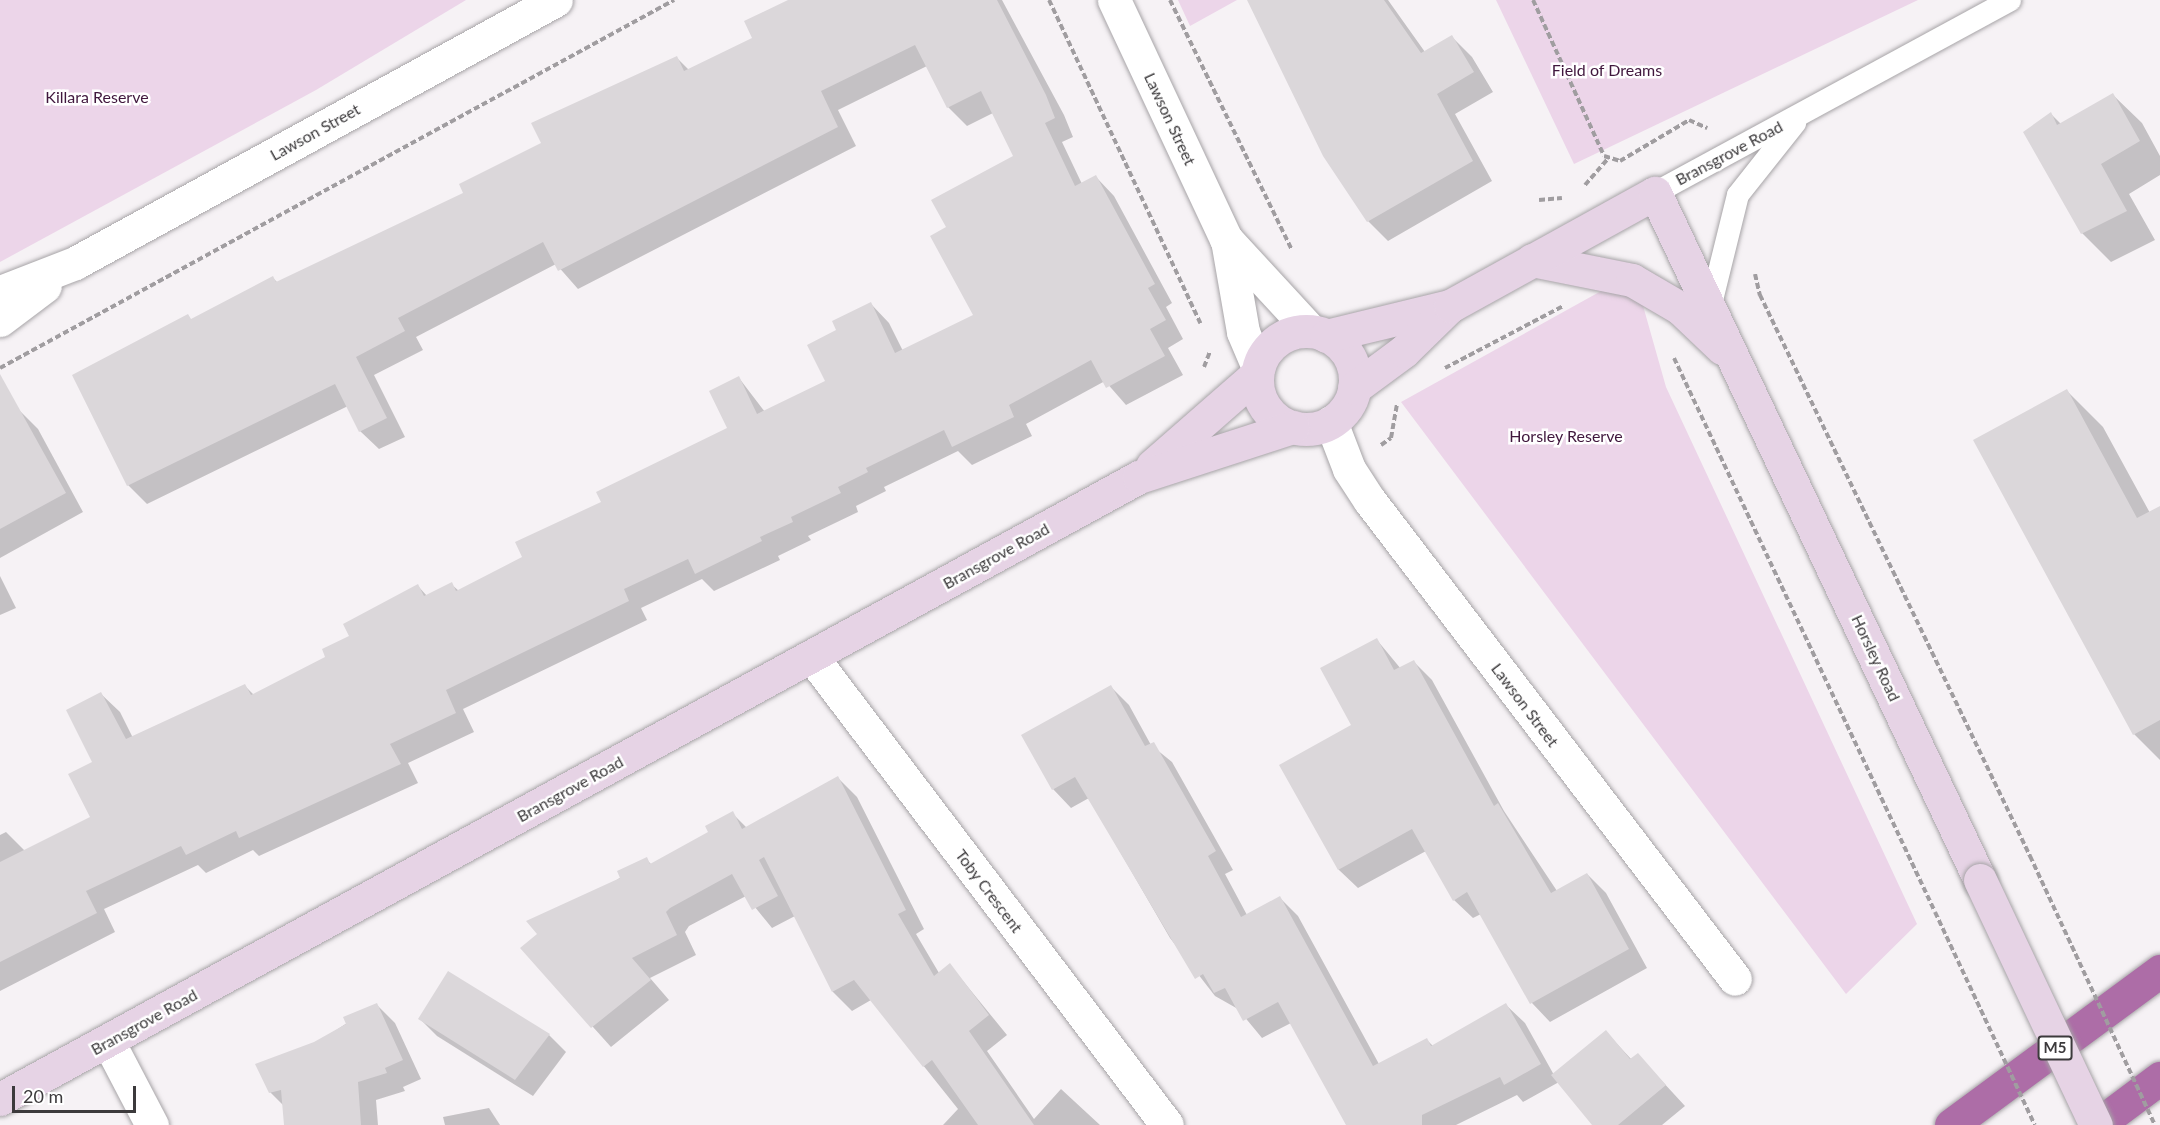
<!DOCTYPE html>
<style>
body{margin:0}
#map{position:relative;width:2160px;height:1125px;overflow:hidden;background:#f6f2f5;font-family:Lato,sans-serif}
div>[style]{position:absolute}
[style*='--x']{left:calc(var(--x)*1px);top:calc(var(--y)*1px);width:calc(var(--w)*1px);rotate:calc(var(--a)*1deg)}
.green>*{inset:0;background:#ecd5e9}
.shadow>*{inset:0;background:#0003}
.building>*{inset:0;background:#dbd7da}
.path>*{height:4px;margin-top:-2px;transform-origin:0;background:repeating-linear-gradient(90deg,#a09da0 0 6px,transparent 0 9px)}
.roads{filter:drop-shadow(0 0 2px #a7a4a7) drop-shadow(0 0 2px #a7a4a7)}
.service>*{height:22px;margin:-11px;padding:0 11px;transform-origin:11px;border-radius:11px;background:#fff}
.minor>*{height:33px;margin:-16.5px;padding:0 16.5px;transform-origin:16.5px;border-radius:16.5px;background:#fff}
.secondary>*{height:33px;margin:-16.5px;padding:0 16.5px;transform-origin:16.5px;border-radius:16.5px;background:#e6d3e5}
.secondary>.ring{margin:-16.5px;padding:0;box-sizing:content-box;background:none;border:33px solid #e6d3e5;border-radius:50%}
.motorway>*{height:33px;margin:-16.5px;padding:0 16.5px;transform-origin:16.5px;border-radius:16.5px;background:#ad6da7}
.path-bridge>*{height:4px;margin-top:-2px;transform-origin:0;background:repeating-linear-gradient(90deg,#a09da0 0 6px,transparent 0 9px)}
.bridges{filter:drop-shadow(0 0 2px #a7a4a7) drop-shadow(0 0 2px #a7a4a7)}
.secondary-bridge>*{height:33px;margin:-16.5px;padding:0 16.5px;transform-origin:16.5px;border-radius:16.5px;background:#e6d3e5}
span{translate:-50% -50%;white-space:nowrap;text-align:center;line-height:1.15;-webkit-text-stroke:5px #fff;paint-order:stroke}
.shield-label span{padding:2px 4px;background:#fff;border:2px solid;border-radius:4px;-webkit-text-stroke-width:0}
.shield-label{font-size:15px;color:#3c3a3c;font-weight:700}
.park-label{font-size:16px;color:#40173d}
.street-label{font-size:16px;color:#3c3a3c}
.scale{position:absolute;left:12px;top:1086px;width:124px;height:27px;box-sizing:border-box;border:3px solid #3c3a3c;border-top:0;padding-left:8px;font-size:18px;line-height:21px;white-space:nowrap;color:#3c3a3c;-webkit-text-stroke:4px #fff;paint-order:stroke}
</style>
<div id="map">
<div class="green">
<div style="clip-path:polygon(0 0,466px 0,316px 90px,0 262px)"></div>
<div style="clip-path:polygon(1178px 0,1237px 0,1190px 26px)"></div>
<div style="clip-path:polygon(1496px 0,1918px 0,1574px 164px)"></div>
<div style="clip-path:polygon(1621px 280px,1638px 288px,1666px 387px,1917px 924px,1846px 994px,1401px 402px)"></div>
</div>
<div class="shadow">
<div style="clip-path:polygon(791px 0,1002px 0,1064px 115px,1073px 137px,1062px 142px,1082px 184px,1096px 177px,1114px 196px,1172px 303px,1166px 307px,1183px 339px,1168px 348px,1183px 375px,1126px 405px,1105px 381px,1026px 424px,1032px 436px,972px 465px,958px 451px,884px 487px,886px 491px,856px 506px,858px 512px,808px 536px,811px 540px,778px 556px,780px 560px,714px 591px,702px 579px,641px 608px,647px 620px,463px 709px,474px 732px,408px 763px,418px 783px,259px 856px,253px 850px,206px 873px,198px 865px,104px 909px,115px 932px,0 991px,0 835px,6px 832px,25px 851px,92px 818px,101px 694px,120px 712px,133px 738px,245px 686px,254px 695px,327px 658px,418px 586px,427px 596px,451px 584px,459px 591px,524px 558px,603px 502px,729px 428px,739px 378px,765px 412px,827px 382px,838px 331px,871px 304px,889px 323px,903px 351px,975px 315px,948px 227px,1015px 157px,993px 113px,967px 126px,948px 107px,927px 66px,838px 110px,856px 146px,578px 289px,556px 264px,416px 337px,423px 350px,374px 375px,405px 437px,379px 449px,360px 431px,348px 406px,147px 504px,128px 485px,192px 320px,273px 278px,278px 283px,465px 193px,677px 58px,689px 70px,754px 39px)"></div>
<div style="clip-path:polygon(1253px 0,1388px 0,1425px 52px,1452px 37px,1472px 57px,1493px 92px,1455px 114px,1492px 181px,1388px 241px,1368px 221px)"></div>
<div style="clip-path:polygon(2113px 95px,2142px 123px,2160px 156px,2160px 175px,2129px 194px,2155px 240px,2111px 262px,2082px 233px,2051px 114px,2062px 125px)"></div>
<div style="clip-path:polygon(2067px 391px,2103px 427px,2150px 513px,2160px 507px,2160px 760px,2134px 734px)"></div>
<div style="clip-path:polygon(19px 410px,38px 429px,83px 512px,0 558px,0 420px)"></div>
<div style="clip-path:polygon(0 576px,16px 608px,0 615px)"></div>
<div style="clip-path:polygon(1377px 640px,1401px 669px,1414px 662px,1432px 680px,1504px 811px,1557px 891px,1587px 874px,1606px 893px,1647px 968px,1550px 1022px,1532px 1003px,1481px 914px,1473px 918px,1454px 900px,1426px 851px,1358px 888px,1339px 870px,1281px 765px,1353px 726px)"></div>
<div style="clip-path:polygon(1111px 687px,1129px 705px,1151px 745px,1172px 762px,1233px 870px,1225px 874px,1247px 915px,1280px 898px,1298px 916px,1379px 1064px,1427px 1040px,1434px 1047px,1506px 1005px,1525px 1023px,1554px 1075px,1606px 1032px,1632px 1060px,1638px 1055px,1685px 1106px,1662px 1125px,1594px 1125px,1559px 1082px,1523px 1102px,1517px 1095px,1456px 1125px,1351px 1125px,1291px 1023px,1262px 1038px,1238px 1009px,1215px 996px,1170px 938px,1089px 798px,1071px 808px,1053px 789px)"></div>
<div style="clip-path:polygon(838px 778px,857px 797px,924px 929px,916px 934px,939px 973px,950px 965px,1007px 1035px,987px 1051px,1034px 1119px,1061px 1089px,1100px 1125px,943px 1125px,958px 1109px,871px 1000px,852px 1011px,833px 992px,795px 916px,772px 928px,746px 896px,689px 926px,685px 932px,696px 955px,650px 978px,669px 1000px,611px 1047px,522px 948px,646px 859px,652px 865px,710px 833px,732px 813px,747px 828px)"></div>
<div style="clip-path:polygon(376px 1004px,395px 1023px,421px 1079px,403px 1087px,405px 1091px,376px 1100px,378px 1125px,285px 1125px,284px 1106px,270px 1092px,315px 1044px)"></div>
<div style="clip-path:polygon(420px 1019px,549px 1035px,566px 1052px,533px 1096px,437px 1036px)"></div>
<div style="clip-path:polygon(489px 1108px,500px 1125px,445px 1125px,443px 1117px)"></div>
</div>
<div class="building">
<div style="clip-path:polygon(788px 0,997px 0,1046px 95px,1055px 118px,1045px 123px,1075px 186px,1096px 175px,1155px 284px,1148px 288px,1166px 320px,1150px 329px,1165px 356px,1106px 388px,1091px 360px,1009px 405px,1014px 417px,952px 447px,944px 430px,866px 468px,868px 472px,838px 487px,841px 493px,791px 517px,793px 522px,760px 537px,762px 541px,695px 574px,688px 559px,624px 589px,629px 601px,446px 690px,456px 713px,390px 744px,401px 764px,239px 838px,236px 831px,186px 855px,181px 846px,86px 891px,97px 913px,0 962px,0 862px,90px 817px,68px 774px,92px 762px,66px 710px,101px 692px,126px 739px,245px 684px,251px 695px,325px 657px,322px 649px,349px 636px,343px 624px,418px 584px,424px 596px,452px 582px,456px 591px,522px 557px,515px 542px,601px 502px,596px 492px,727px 428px,709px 391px,739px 376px,757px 414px,825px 381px,807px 345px,836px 330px,832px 321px,871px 302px,895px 353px,973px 315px,930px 236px,946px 227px,931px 200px,1013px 156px,981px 91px,947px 108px,915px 45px,821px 91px,838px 127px,558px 271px,543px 242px,398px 318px,405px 331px,356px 357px,387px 418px,359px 432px,335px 384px,127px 486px,72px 375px,188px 314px,191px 319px,273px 276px,276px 282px,463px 193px,459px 184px,541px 143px,531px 123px,677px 56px,684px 71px,752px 38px,744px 21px)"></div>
<div style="clip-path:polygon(1247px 0,1384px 0,1421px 53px,1452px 35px,1474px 72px,1437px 94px,1473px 161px,1367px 222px,1323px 156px)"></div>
<div style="clip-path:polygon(2113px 93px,2140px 141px,2101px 164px,2127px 211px,2081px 234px,2023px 132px,2051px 112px,2057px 125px)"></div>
<div style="clip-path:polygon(0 374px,66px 493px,0 529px)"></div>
<div style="clip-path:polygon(2067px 389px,2137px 518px,2160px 506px,2160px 720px,2133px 735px,1973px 440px)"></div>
<div style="clip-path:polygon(1377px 638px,1394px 670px,1414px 660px,1494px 806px,1498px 803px,1551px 893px,1587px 873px,1629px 949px,1530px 1004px,1467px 892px,1453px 901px,1412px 829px,1338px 870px,1279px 765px,1351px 725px,1320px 668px)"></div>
<div style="clip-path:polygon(1111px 685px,1145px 746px,1154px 742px,1216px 851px,1208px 856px,1241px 917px,1280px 896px,1373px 1066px,1427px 1038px,1431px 1046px,1506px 1003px,1541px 1064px,1504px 1085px,1500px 1077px,1422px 1115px,1422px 1125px,1346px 1125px,1278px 1002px,1243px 1021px,1225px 988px,1214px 993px,1203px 974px,1195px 979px,1075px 777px,1052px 790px,1021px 735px)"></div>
<div style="clip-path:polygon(838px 776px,906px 910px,898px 914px,934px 976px,950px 963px,989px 1015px,969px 1031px,1034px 1125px,978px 1125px,932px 1060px,923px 1067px,854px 980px,832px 992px,764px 857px,759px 860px,778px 896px,752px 910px,732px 874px,670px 908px,666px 912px,677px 935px,632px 958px,651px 980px,591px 1028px,520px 948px,537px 934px,526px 921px,620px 878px,617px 871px,647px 857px,650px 864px,708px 832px,705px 826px,733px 811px,742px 829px)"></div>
<div style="clip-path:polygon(448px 971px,550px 1034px,515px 1080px,418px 1019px)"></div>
<div style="clip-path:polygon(377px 1003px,403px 1060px,385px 1068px,387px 1073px,358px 1082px,361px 1125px,284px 1125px,281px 1090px,269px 1093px,255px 1064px,314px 1042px,346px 1024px,343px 1017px)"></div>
<div style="clip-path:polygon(1606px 1030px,1630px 1059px,1638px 1053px,1666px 1085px,1618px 1125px,1592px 1125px,1551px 1075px)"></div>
</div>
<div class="path">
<div style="--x:1049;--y:0;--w:357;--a:64.9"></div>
<div style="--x:1170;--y:0;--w:278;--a:64"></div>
<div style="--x:1533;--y:0;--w:171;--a:65.5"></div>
<div style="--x:1604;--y:156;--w:17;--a:17"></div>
<div style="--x:1620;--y:161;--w:80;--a:-30.7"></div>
<div style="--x:1689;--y:120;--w:20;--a:24"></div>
<div style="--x:1585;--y:185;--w:35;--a:-49"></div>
<div style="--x:1539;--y:200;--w:23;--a:-5"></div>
<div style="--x:1755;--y:274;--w:22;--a:77"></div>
<div style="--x:1760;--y:295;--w:623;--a:64.3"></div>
<div style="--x:1674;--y:358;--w:612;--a:64.77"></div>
<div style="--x:1204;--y:367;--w:17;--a:-69"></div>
<div style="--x:0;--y:368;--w:768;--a:-28.63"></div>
<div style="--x:1445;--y:368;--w:133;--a:-27.7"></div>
<div style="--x:1381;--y:445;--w:12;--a:-35"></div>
<div style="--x:1391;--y:438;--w:35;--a:-80"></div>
</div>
<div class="roads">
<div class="service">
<div style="--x:1655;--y:193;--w:404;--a:-28.5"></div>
<div style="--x:1710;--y:308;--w:116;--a:-76.1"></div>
<div style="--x:1738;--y:195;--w:92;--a:-51.6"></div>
</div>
<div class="minor">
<div style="--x:1114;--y:0;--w:264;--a:64.9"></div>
<div style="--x:1226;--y:239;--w:125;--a:47.3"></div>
<div style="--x:1227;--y:240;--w:93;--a:80.1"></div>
<div style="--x:1243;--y:332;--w:39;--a:67"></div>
<div style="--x:0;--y:292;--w:80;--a:-21.1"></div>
<div style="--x:75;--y:263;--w:548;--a:-28.67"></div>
<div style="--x:0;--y:320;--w:56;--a:-37.1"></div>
<div style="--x:1331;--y:422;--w:50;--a:69"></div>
<div style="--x:1349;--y:469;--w:38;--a:57"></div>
<div style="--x:1370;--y:501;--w:601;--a:52.63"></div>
<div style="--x:812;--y:657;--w:587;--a:52.82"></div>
<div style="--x:108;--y:1041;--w:95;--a:62.4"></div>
</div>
<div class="secondary">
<div style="--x:1532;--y:260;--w:102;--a:11.3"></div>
<div style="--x:1632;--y:280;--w:56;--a:30.3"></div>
<div style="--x:1680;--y:308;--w:58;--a:43.6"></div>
<div class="ring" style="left:1257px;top:331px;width:65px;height:65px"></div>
<div style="--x:1326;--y:336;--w:128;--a:-13.6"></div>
<div style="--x:1354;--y:388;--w:62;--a:-36.5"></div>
<div style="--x:1404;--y:351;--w:64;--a:-44.4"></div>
<div style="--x:1450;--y:306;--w:234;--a:-28.9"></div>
<div style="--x:1655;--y:193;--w:760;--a:64.68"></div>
<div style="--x:1152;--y:466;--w:138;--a:-41.2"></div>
<div style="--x:0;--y:1099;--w:1298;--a:-28.64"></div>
<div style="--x:1139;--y:477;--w:162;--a:-18"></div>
</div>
<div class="motorway">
<div style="--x:1951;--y:1125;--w:260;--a:-36.4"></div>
<div style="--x:2097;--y:1125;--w:79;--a:-36.7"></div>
</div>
</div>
<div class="path-bridge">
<div style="--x:2030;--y:856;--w:297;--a:65.1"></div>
<div style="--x:1935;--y:912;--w:235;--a:64.9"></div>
</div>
<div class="bridges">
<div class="secondary-bridge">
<div style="--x:1980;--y:880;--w:271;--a:64.7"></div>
</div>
</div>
<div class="shield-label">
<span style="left:2055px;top:1048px">M5</span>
</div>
<div class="park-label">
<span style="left:1607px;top:70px">Field of Dreams</span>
<span style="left:97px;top:97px">Killara Reserve</span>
<span style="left:1566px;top:436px">Horsley Reserve</span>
</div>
<div class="street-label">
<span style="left:1170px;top:119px;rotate:65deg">Lawson Street</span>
<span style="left:315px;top:132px;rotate:-29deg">Lawson Street</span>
<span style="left:1729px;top:153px;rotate:-28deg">Bransgrove Road</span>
<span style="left:996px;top:556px;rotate:-29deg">Bransgrove Road</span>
<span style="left:1876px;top:658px;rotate:65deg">Horsley Road</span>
<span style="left:1525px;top:705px;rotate:53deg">Lawson Street</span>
<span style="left:570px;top:789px;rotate:-29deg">Bransgrove Road</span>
<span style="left:989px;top:891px;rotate:53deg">Toby Crescent</span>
<span style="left:144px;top:1022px;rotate:-29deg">Bransgrove Road</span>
</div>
<div class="scale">20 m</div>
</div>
